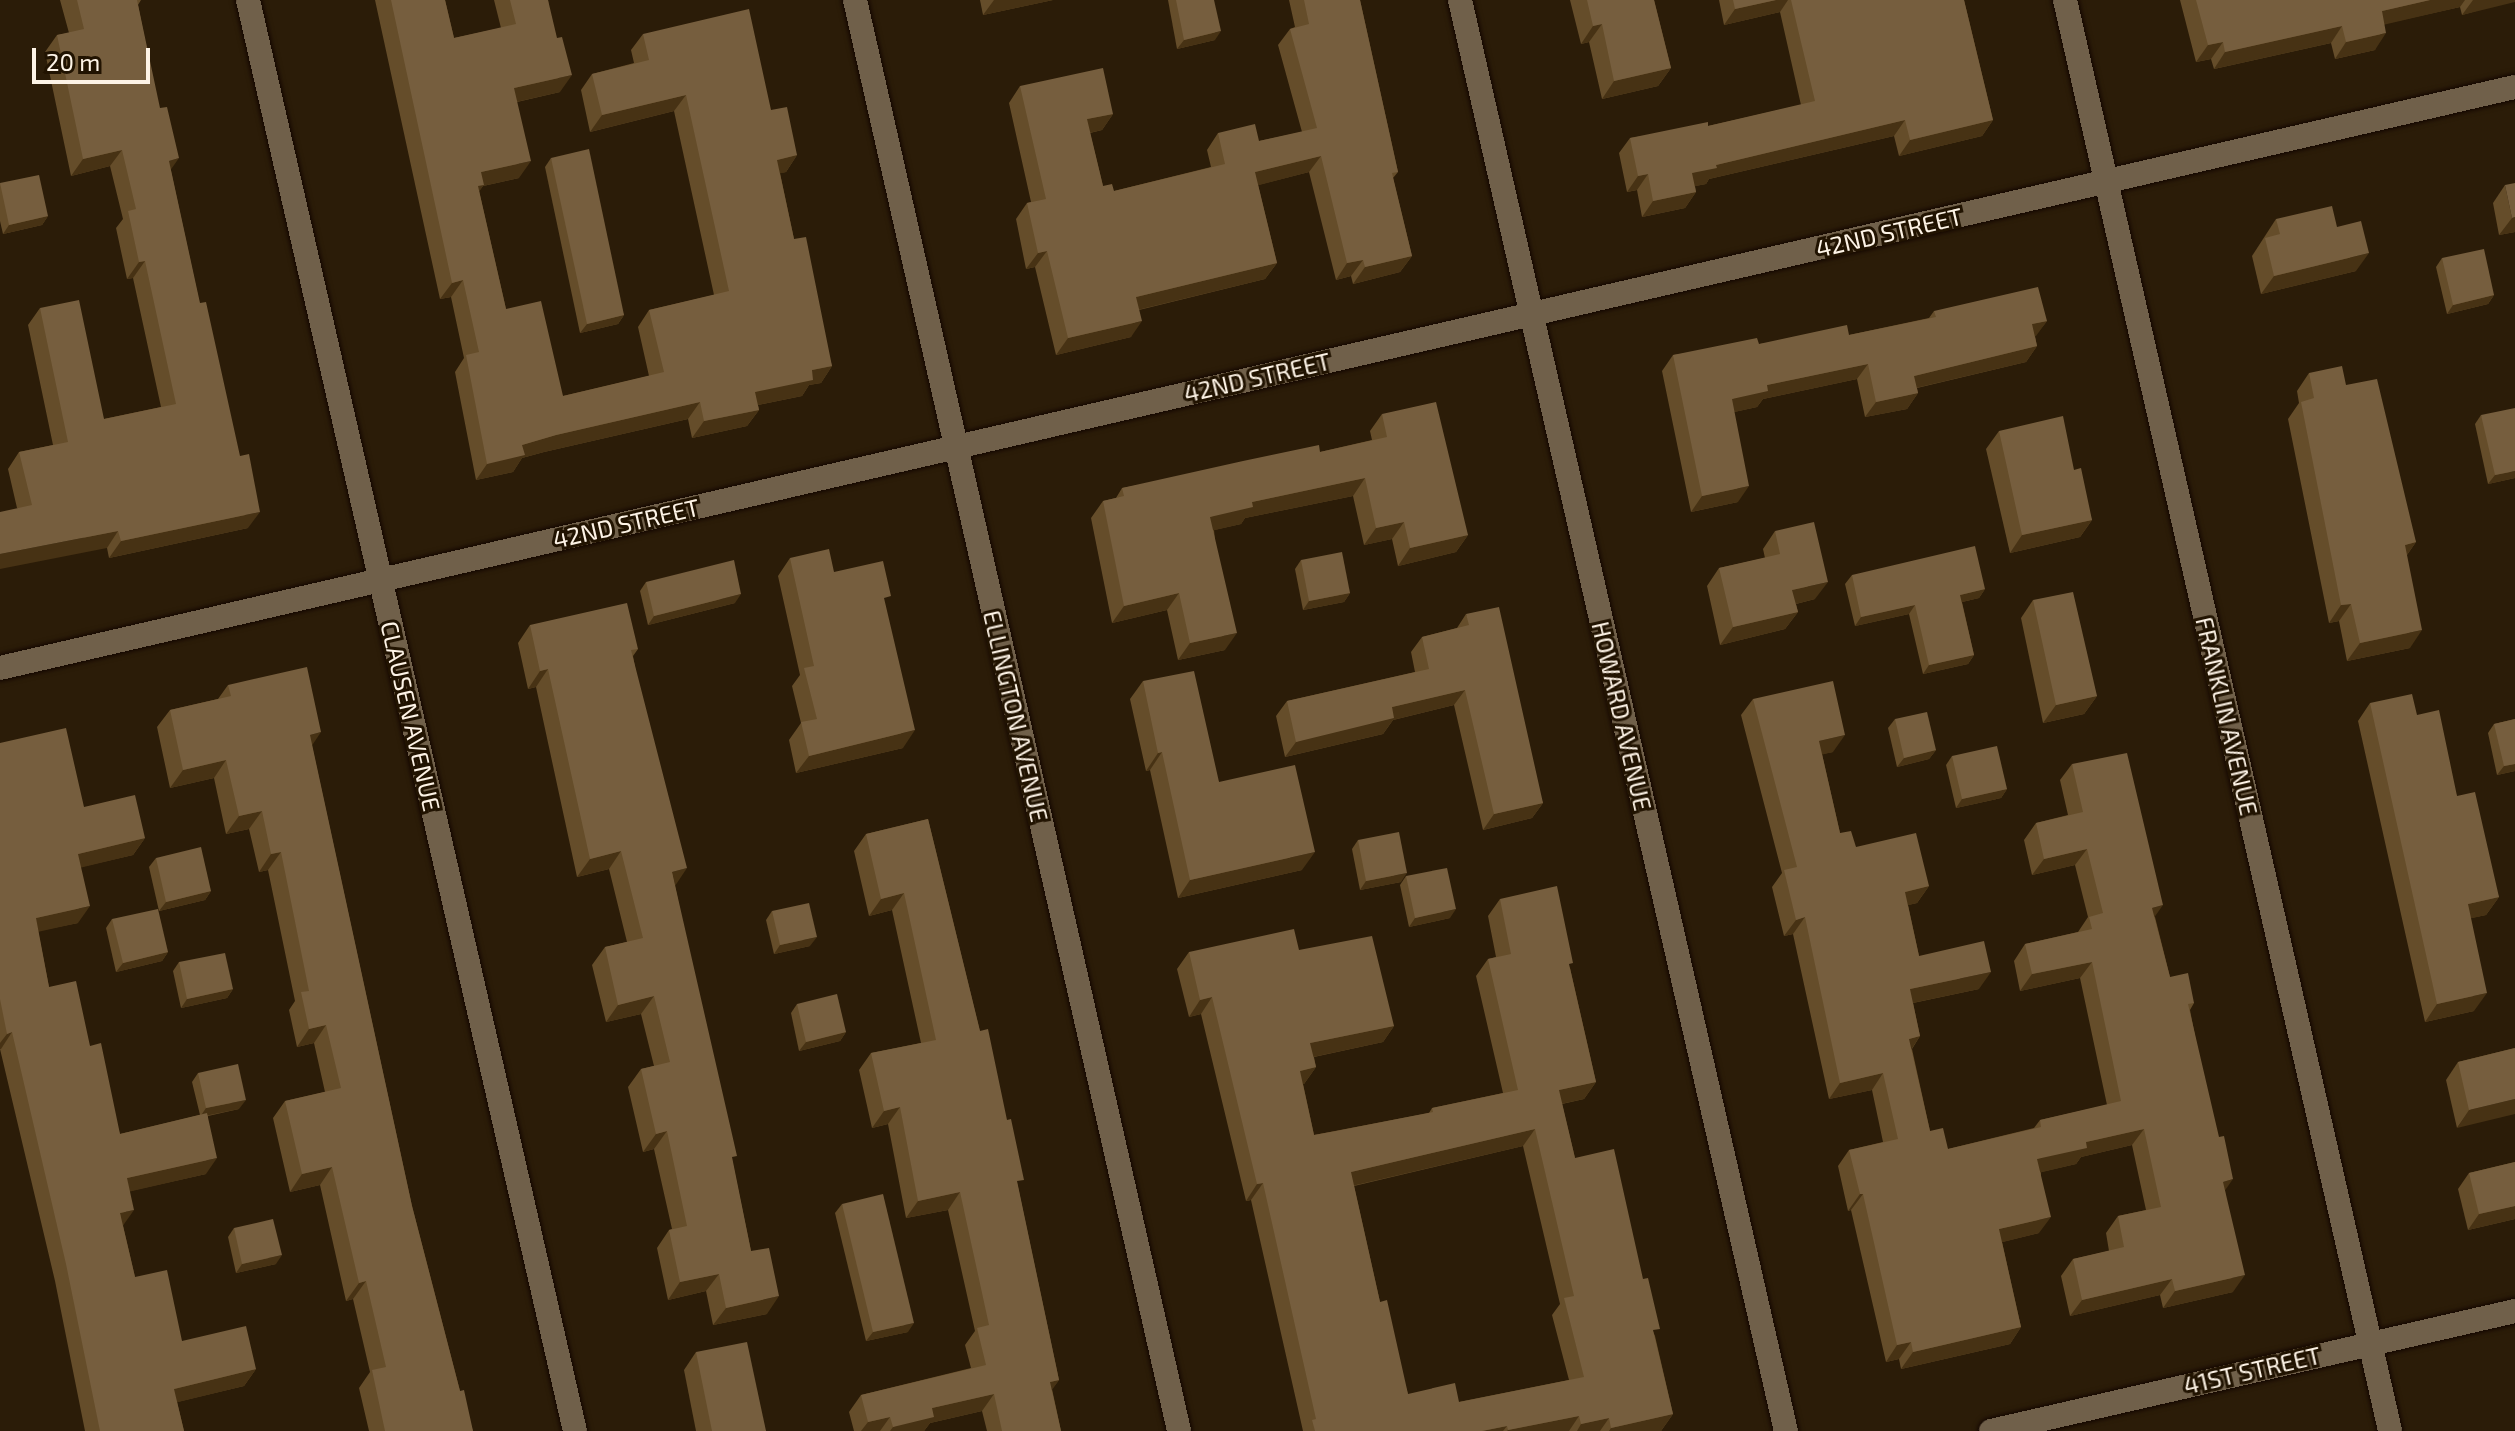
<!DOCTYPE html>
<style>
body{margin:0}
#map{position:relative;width:2515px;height:1431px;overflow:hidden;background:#2b1c08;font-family:"Exo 2",sans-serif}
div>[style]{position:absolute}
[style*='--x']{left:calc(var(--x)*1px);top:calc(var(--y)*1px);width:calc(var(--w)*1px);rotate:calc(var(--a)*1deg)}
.roads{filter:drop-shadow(0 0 2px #130600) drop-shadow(0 0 2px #130600)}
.minor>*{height:24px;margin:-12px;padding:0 12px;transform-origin:12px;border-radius:12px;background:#70604a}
.wall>*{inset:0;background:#654d2a}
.shaded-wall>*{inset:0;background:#473214}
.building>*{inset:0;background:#765e3e}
span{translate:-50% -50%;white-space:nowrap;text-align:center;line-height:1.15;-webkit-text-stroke:6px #211301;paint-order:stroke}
.street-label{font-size:24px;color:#fdf3e6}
.scale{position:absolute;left:32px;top:48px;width:118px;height:36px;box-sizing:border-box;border:4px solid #fdf3e6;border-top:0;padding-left:10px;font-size:24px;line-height:28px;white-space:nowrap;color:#fdf3e6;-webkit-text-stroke:6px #211301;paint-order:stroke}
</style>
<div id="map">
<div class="roads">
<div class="minor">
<div style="--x:248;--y:0;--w:1468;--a:77.13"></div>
<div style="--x:855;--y:0;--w:1467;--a:77.24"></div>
<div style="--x:1460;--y:0;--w:1468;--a:77.17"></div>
<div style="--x:2065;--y:0;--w:1467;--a:77.2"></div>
<div style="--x:0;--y:668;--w:2581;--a:-13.01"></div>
<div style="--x:1991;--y:1431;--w:538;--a:-12.9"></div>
</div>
</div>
<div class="wall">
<div style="clip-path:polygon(60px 0,141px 0,138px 5px,171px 171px,248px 528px,109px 558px,107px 548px,17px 508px,8px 469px,19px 452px,53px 445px,28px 325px,40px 308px,104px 419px,161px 407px,133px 278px,127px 279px,116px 228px,123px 219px,110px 166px,71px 176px,45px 52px,57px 35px,69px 33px)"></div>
<div style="clip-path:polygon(375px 0,445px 0,454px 38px,501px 28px,494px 0,548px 0,560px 92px,517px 102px,519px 178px,483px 186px,479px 191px,506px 309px,563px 396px,649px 376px,638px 327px,649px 310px,714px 295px,674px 111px,590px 132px,581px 90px,592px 74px,634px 63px,631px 50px,643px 34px,771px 110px,797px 155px,786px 172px,780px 173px,794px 239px,832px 366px,821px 383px,809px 385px,802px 396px,758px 405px,759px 410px,747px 426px,692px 438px,688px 419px,544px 452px,522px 458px,513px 472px,476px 480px,455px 372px,464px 358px,451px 297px,440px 299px)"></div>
<div style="clip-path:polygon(980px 0,1053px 0,983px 15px)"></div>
<div style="clip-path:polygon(1168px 0,1214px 0,1215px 40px,1177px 49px)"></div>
<div style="clip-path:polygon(1289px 0,1360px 0,1398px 172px,1393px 178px,1412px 256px,1400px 272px,1353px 284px,1351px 276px,1336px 280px,1309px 172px,1258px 185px,1277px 263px,1265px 279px,1139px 310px,1131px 337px,1056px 355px,1035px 267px,1026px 269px,1016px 219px,1027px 203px,1031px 202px,1009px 103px,1020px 86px,1113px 114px,1102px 130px,1090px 133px,1103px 186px,1114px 191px,1211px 167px,1207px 150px,1218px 133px,1259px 141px,1302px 132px,1278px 45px,1290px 29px,1295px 27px)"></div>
<div style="clip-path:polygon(1570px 0,1654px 0,1671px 68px,1658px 86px,1602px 99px,1589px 42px,1581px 44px)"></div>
<div style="clip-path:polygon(1719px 0,1964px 0,1993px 120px,1982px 136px,1899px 156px,1894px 136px,1709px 179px,1706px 184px,1695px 186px,1696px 192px,1685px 208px,1642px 217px,1637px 190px,1627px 192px,1619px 153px,1630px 138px,1708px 126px,1801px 105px,1780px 12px,1724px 25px)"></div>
<div style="clip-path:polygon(2180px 0,2515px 0,2462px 15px,2460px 7px,2384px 24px,2375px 50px,2335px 59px,2331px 43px,2214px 69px,2211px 59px,2196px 62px)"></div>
<div style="clip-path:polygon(551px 158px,624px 315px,618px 324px,580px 333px,545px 167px)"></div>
<div style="clip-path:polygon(0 183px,48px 216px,42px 225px,3px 234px,0 221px)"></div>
<div style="clip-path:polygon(2505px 185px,2515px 232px,2499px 235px,2493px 203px)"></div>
<div style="clip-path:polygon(2276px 219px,2337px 227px,2356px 271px,2261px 294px,2252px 256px)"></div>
<div style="clip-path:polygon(2442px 258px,2494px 295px,2488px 304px,2447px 314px,2436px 267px)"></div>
<div style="clip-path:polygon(1934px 311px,2047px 321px,2035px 336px,2037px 346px,2026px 362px,1917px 388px,1918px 393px,1907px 409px,1865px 417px,1857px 379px,1763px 399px,1757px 407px,1734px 412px,1738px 502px,1691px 512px,1662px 371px,1673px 355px,1759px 344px,1849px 335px,1929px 318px)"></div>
<div style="clip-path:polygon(2309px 373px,2346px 385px,2416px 542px,2407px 555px,2410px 648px,2347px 661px,2339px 621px,2329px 623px,2288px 419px,2299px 403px,2297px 391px)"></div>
<div style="clip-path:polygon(1382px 414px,1468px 535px,1456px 552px,1398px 566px,1392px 539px,1364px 545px,1353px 496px,1245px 518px,1241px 524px,1214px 530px,1225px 650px,1178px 660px,1167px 610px,1112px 623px,1091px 518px,1103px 501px,1116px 498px,1122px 488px,1320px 452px,1372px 440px,1370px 431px)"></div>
<div style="clip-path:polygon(2481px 415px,2515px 478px,2488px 484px,2475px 424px)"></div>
<div style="clip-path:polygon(1999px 431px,2074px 470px,2092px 520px,2080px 537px,2010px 553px,1986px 449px)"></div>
<div style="clip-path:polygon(1775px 531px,1815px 599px,1796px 604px,1798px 612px,1785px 629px,1720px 645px,1707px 586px,1719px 568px,1765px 558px,1763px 549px)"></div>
<div style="clip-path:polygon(790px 558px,834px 572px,885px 604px,903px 748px,796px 773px,789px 740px,801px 723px,792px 686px,800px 675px,778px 576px)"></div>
<div style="clip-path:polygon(1301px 560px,1350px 593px,1344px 602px,1303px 610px,1295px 569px)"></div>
<div style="clip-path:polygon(1852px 575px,1985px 589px,1979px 598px,1962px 602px,1974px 655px,1968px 664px,1923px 674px,1909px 614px,1855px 626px,1845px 584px)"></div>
<div style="clip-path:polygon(646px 582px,735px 603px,648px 625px,640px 591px)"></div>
<div style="clip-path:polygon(2033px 600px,2097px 696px,2084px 714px,2043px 723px,2021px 618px)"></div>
<div style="clip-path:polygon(1466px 614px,1543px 803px,1532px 818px,1483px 830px,1454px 705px,1393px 720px,1383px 734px,1285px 757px,1276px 716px,1287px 701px,1415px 672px,1411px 652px,1422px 637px,1457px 628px)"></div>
<div style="clip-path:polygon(530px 625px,638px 649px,633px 656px,675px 886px,751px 1251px,767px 1314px,713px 1325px,706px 1291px,668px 1300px,657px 1248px,669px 1230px,672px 1229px,654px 1149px,643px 1152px,628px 1087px,641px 1069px,654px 1066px,641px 1014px,606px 1022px,592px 965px,605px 947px,627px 942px,609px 869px,577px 877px,536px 687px,528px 689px,518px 643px)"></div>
<div style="clip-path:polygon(1143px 681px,1219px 782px,1302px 870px,1178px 898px,1150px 770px,1146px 771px,1130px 699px)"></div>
<div style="clip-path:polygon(228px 685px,312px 746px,412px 1206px,460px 1391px,473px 1431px,369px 1431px,359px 1388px,370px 1372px,353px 1299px,346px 1301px,320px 1185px,290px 1192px,273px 1118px,285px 1101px,325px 1092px,314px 1043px,297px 1047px,289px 1010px,295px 1001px,268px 870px,259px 872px,249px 829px,226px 834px,214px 778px,170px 788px,157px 727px,170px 710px,218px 699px)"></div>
<div style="clip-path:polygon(1753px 699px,1833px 752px,1822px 754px,1840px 833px,1856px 847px,1929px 886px,1917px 903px,1908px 905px,1919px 956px,1979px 989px,1913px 1003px,1920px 1036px,1912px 1049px,1930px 1131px,1948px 1149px,2034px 1128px,2040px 1120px,2107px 1105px,2080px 978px,2020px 991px,2014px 961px,2025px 944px,2078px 932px,2088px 917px,2075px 865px,2032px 875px,2024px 840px,2036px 823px,2068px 815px,2060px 780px,2072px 764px,2155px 917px,2170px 977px,2194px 1003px,2190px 1010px,2225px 1190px,2233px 1292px,2163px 1308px,2160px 1295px,2070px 1316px,2061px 1276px,2073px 1259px,2109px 1251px,2106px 1233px,2118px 1216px,2146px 1210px,2132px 1145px,2081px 1157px,2076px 1164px,2041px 1172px,2039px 1233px,2002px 1242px,2021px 1327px,2010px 1344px,1901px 1369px,1899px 1359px,1886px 1362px,1851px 1210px,1848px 1211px,1838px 1166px,1849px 1150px,1883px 1142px,1872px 1090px,1829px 1099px,1793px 934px,1784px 936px,1772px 887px,1782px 873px,1741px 715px)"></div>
<div style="clip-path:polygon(2370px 703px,2417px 715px,2457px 796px,2499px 897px,2486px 915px,2471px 918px,2474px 1011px,2425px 1022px,2358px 721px)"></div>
<div style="clip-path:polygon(1895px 719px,1936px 750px,1929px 759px,1897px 767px,1888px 728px)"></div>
<div style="clip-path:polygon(2515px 719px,2515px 771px,2497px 775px,2488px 733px,2494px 724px)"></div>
<div style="clip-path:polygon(0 743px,84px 807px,145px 838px,133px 855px,81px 867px,78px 923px,38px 931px,49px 987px,90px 1046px,120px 1134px,200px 1115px,192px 1082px,198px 1073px,239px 1109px,208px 1116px,206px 1174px,130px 1191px,123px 1226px,135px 1277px,182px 1341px,256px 1369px,244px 1386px,177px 1402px,184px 1431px,85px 1431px,55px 1281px,0 1049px)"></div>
<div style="clip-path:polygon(1952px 756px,2007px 789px,2001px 798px,1956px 808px,1946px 765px)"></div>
<div style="clip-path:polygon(928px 819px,1018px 1187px,1059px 1380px,1052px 1389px,1061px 1431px,987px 1431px,982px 1411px,930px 1423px,924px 1431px,854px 1431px,849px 1412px,861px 1395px,971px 1368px,965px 1345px,975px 1331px,948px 1210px,906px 1218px,888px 1124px,872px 1128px,859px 1070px,871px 1053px,921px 1043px,892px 910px,869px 916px,854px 851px,866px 834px)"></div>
<div style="clip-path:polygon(1358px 840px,1401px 882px,1360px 890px,1352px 849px)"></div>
<div style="clip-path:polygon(156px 858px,211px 891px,205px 900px,159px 911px,149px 867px)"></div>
<div style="clip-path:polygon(1406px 876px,1450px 918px,1409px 927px,1400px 885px)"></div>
<div style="clip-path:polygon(evenodd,1500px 899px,1570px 968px,1596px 1082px,1584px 1099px,1562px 1104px,1575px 1158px,1655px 1336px,1673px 1414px,1661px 1431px,1303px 1431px,1251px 1200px,1246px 1201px,1201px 1014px,1189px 1017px,1177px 969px,1189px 952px,1299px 950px,1394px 1026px,1383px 1042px,1314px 1057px,1316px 1067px,1304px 1084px,1303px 1084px,1314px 1135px,1429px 1113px,1432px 1108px,1503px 1093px,1476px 976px,1488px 959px,1496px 957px,1488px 916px,1500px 899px,1523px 1146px,1560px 1304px,1552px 1315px,1569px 1380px,1459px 1402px,1408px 1394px,1380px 1302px,1354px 1186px,1523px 1146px)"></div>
<div style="clip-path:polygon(772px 911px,810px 946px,774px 954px,766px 920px)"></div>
<div style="clip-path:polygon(112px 919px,168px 952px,162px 961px,116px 972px,106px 928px)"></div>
<div style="clip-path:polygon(179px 962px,233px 989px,227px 998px,181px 1008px,173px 971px)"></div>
<div style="clip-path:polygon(797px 1004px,846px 1032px,840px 1041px,799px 1051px,791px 1013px)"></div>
<div style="clip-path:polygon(2515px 1048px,2457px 1128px,2446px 1080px,2458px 1062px)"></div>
<div style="clip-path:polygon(2515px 1162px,2515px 1219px,2468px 1230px,2458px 1189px,2469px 1173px)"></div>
<div style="clip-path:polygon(842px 1204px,908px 1332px,866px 1341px,835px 1213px)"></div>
<div style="clip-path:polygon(234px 1228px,276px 1264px,236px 1273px,228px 1237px)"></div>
<div style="clip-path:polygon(696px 1352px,766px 1431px,696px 1431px,684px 1370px)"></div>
</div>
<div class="shaded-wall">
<div style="clip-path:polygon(994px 0,1053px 0,983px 15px)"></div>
<div style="clip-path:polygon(1776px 0,1788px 0,1780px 12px,1724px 25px,1735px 9px)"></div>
<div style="clip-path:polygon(2430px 0,2465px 0,2460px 7px,2370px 28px,2382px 11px)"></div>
<div style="clip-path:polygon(2473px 0,2515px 0,2515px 2px,2462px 15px)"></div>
<div style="clip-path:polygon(1602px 24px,1589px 42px,1581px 44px,1593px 26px)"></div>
<div style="clip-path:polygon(2342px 26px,2331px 43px,2214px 69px,2225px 52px)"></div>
<div style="clip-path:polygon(1221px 31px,1215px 40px,1177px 49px,1184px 40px)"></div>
<div style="clip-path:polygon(2386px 33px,2375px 50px,2335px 59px,2346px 42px)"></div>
<div style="clip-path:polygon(2223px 42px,2211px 59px,2196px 62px,2208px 45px)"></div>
<div style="clip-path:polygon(1671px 68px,1658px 86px,1602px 99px,1614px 81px)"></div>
<div style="clip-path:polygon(572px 75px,560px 92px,503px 105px,514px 88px)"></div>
<div style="clip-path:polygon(686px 95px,674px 111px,590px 132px,602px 115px)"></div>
<div style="clip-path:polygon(1113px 114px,1102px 130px,1076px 136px,1087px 119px)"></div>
<div style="clip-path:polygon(1905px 120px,1894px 136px,1709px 179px,1706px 184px,1681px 189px,1692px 173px,1716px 165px)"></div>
<div style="clip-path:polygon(1993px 120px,1982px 136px,1899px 156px,1910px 140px)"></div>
<div style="clip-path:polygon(122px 150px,110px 166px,71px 176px,83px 159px)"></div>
<div style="clip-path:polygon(797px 155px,786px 172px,765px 177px,777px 160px)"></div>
<div style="clip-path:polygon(1321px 156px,1309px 172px,1244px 189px,1255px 172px)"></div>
<div style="clip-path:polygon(179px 158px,167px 175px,169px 161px)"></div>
<div style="clip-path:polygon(531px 161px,519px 178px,483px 186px,472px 202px,481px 172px)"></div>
<div style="clip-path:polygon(1648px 174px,1637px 190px,1627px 192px,1638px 176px)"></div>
<div style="clip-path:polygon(1696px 192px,1685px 208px,1642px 217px,1653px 201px)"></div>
<div style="clip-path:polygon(48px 216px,42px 225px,3px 234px,9px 225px)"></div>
<div style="clip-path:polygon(2515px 217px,2515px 232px,2499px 235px,2512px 218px)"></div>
<div style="clip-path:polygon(1047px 251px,1035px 267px,1026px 269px,1038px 253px)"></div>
<div style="clip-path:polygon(2369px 253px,2356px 271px,2261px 294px,2274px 276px)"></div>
<div style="clip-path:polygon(1412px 256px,1400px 272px,1353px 284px,1365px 267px)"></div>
<div style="clip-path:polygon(1363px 260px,1351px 276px,1336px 280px,1347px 263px)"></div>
<div style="clip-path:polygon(145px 261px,133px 278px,127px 279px,139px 262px)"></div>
<div style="clip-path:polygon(1277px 263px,1265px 279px,1125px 313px,1136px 297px)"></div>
<div style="clip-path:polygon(463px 280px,451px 297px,440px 299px,452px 283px)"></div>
<div style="clip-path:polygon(2494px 295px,2488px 304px,2447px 314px,2453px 305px)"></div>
<div style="clip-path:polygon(624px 315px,618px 324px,580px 333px,587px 324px)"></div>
<div style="clip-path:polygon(1142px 321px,1131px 337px,1056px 355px,1068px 338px)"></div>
<div style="clip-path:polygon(2047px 321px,2036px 336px,2021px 340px,2032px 324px)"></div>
<div style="clip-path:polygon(2037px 346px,2026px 362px,1903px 391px,1914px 376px)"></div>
<div style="clip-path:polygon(1868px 364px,1857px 379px,1763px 399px,1757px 407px,1721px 415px,1732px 399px,1767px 385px)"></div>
<div style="clip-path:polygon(832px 366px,821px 383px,809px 385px,802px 396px,743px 408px,755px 392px,812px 370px)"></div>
<div style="clip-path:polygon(1918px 393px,1907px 409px,1865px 417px,1876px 402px)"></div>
<div style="clip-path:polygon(700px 402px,688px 419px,544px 452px,522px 458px,513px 472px,476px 480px,487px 464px,522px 445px,556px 435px)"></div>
<div style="clip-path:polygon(759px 410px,747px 426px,692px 438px,704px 421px)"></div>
<div style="clip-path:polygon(2515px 471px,2515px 478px,2488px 484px,2495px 475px)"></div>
<div style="clip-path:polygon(1365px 478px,1353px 496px,1245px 518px,1241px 524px,1198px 534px,1210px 517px,1252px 502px)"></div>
<div style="clip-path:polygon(1749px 486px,1738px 502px,1691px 512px,1702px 496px)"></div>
<div style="clip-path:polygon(260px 512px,248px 528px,109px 558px,121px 541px)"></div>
<div style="clip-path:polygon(2092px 520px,2080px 537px,2010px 553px,2022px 535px)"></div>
<div style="clip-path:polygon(1404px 522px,1392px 539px,1364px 545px,1376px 528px)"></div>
<div style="clip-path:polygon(118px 531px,107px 548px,0 569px,0 554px)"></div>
<div style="clip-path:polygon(1468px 535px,1456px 552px,1398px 566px,1410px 548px)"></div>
<div style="clip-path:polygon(2416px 542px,2404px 559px,2405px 545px)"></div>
<div style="clip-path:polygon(1828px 582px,1815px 599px,1780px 608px,1792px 590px)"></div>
<div style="clip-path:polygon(1985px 589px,1979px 598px,1954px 604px,1960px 595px)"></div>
<div style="clip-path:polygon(1179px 593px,1167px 610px,1112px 623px,1124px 606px)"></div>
<div style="clip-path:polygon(1350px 593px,1344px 602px,1303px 610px,1309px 601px)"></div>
<div style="clip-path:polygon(741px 594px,735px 603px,648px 625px,654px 616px)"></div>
<div style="clip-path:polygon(2351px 604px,2339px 621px,2329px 623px,2341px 605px)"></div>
<div style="clip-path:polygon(1915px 605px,1909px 614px,1855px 626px,1861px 617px)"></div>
<div style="clip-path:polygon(1798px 612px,1785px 629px,1720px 645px,1733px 627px)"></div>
<div style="clip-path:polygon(2422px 630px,2410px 648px,2347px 661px,2360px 643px)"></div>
<div style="clip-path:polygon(1237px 633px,1225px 650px,1178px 660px,1190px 643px)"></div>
<div style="clip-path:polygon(1974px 655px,1968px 664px,1923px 674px,1929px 665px)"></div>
<div style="clip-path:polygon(548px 669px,536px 687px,528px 689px,540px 671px)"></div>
<div style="clip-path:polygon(1465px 690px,1454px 705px,1393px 720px,1383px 734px,1285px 757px,1296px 742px,1392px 707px)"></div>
<div style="clip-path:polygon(2097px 696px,2084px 714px,2043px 723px,2056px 705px)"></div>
<div style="clip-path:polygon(915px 730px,903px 748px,796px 773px,809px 756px)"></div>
<div style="clip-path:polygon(321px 732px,309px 750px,310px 735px)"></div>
<div style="clip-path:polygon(1845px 735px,1833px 752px,1808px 758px,1819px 741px)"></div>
<div style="clip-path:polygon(1936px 750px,1929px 759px,1897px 767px,1904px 758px)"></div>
<div style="clip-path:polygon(1162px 752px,1150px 770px,1146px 771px,1158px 753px)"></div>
<div style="clip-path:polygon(226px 760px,214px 778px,170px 788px,183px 770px)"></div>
<div style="clip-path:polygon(2515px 764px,2515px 771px,2497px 775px,2504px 766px)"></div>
<div style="clip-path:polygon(2007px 789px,2001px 798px,1956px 808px,1962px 799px)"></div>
<div style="clip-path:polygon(1543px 803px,1532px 818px,1483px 830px,1494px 814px)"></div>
<div style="clip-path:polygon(262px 811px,249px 829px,226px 834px,239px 816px)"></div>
<div style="clip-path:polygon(145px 838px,133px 855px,67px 871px,78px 854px)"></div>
<div style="clip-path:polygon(2087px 849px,2075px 865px,2032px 875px,2044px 859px)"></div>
<div style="clip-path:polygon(621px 851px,609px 869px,577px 877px,590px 859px)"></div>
<div style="clip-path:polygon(281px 852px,268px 870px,259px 872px,271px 854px)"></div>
<div style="clip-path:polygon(1315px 852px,1302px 870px,1178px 898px,1190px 880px)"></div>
<div style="clip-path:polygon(687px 868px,675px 886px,672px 872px)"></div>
<div style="clip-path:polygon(1407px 873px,1401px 882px,1360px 890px,1366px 881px)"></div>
<div style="clip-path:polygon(1929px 886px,1917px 903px,1893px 909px,1905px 892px)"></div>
<div style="clip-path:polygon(211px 891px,205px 900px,159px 911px,166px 902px)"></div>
<div style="clip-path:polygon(904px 893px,892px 910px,869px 916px,881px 899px)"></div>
<div style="clip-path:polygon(2499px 897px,2486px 915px,2455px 922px,2468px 904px)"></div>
<div style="clip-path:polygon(2163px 905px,2151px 922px,2152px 908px)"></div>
<div style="clip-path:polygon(90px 906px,78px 923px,24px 935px,36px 918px)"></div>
<div style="clip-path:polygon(1456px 909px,1450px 918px,1409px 927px,1415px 918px)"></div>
<div style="clip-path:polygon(1805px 917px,1793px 934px,1784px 936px,1796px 920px)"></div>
<div style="clip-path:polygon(817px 937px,810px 946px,774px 954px,780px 945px)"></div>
<div style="clip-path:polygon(168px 952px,162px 961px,116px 972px,123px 963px)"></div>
<div style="clip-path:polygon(2092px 962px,2080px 978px,2020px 991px,2032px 974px)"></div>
<div style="clip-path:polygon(1991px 972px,1979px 989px,1898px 1006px,1910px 989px)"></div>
<div style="clip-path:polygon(233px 989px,227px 998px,181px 1008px,187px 999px)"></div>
<div style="clip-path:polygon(2487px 993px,2474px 1011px,2425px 1022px,2437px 1004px)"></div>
<div style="clip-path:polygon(654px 996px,641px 1014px,606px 1022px,618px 1005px)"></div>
<div style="clip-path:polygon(1212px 997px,1201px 1014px,1189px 1017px,1200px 1000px)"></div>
<div style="clip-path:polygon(326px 1025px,314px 1043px,297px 1047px,309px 1029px)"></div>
<div style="clip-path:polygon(1394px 1026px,1383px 1042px,1299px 1060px,1310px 1043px)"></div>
<div style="clip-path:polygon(12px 1032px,1px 1049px,0 1049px,0 1043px,7px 1034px)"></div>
<div style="clip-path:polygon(846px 1032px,840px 1041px,799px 1051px,806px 1042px)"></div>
<div style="clip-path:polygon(1920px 1036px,1909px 1053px,1909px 1039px)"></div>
<div style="clip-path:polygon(1316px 1067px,1304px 1084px,1288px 1088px,1300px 1071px)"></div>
<div style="clip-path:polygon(1883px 1073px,1872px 1090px,1829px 1099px,1840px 1083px)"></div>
<div style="clip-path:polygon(1596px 1082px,1584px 1099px,1547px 1107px,1559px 1090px)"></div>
<div style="clip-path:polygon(2515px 1099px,2515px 1114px,2457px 1128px,2469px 1110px)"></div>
<div style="clip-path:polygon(246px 1100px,239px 1109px,200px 1117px,206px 1108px)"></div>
<div style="clip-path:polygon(900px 1107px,888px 1124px,872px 1128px,884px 1111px)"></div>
<div style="clip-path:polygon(1535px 1129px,1523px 1146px,1339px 1189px,1351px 1172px)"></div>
<div style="clip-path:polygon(2144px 1129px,2132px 1145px,2081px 1157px,2076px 1164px,2026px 1176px,2037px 1159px,2086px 1142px)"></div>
<div style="clip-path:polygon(667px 1131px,654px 1149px,643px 1152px,656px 1134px)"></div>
<div style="clip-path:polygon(217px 1158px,206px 1174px,115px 1195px,127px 1178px)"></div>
<div style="clip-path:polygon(332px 1167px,320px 1185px,290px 1192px,302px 1174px)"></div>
<div style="clip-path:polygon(2233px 1179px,2221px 1196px,2223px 1182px)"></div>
<div style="clip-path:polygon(1263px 1183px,1251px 1200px,1246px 1201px,1257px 1184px)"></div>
<div style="clip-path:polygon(960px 1192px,948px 1210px,906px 1218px,918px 1201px)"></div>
<div style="clip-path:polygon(1860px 1194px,1863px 1194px,1851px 1210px,1848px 1211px)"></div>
<div style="clip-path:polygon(2515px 1206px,2515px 1219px,2468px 1230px,2479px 1214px)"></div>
<div style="clip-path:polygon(134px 1210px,122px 1227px,120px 1213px)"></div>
<div style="clip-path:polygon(2051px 1217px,2039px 1233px,1987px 1246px,1999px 1229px)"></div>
<div style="clip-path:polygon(282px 1255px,276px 1264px,236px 1273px,242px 1264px)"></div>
<div style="clip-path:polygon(719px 1274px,706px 1291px,668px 1300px,680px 1282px)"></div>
<div style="clip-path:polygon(2245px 1275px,2233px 1292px,2163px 1308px,2175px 1291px)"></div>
<div style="clip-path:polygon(2172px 1279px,2160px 1295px,2070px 1316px,2082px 1300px)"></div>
<div style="clip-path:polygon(366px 1281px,353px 1299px,346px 1301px,359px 1283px)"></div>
<div style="clip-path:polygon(779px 1296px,767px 1314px,713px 1325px,726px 1308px)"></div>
<div style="clip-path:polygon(914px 1323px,908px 1332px,866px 1341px,873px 1332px)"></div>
<div style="clip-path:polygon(2021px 1327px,2010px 1344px,1901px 1369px,1913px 1352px)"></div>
<div style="clip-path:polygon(1911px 1342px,1899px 1359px,1886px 1362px,1897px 1345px)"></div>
<div style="clip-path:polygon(256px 1369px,244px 1386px,162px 1406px,174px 1389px)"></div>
<div style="clip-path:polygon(1059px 1380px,1047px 1397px,1050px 1382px)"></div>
<div style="clip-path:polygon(994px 1394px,982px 1411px,930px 1423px,924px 1431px,890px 1431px,893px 1427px,932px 1408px)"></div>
<div style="clip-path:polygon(1673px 1414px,1661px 1431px,1609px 1431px,1611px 1428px)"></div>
<div style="clip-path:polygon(1579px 1416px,1569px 1431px,1507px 1431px,1508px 1430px)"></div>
<div style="clip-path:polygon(890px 1417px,880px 1431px,861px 1431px,868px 1422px)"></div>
<div style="clip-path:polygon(1609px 1418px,1600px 1431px,1577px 1431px,1581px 1424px)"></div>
<div style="clip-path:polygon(1507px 1426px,1503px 1431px,1482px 1431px)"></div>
</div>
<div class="building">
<div style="clip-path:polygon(77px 0,137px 0,160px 108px,167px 107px,179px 158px,169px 161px,200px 303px,206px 302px,240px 456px,249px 454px,260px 512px,121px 541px,118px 531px,0 554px,0 512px,32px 505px,19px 452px,68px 442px,40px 308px,79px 300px,104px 419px,176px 404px,145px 261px,139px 262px,128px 211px,136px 209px,122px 150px,83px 159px,57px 35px,84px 29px)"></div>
<div style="clip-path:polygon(391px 0,445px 0,454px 38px,516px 24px,510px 0,548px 0,557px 38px,562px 37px,572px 75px,514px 88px,531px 161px,481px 172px,484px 185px,478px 186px,506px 309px,541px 301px,563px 396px,664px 372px,649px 310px,729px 291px,686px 95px,602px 115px,592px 74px,649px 60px,643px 34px,749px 9px,771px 110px,787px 107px,797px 155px,777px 160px,794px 239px,806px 237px,832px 366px,812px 370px,813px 380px,755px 392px,759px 410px,704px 421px,700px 402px,556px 435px,522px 445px,525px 455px,487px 464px,466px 355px,479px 352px,463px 280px,452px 283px)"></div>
<div style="clip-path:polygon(1176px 0,1214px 0,1221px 31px,1184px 40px)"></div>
<div style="clip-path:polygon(1304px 0,1360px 0,1398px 172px,1392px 173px,1412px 256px,1365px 267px,1363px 260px,1347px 263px,1321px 156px,1255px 172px,1277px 263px,1136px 297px,1142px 321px,1068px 338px,1047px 251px,1038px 253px,1027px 203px,1046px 199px,1020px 86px,1103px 68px,1113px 114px,1087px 119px,1103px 186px,1112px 184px,1114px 191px,1225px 164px,1218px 133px,1255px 124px,1259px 141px,1317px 128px,1290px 29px,1309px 24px)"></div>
<div style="clip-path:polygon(1587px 0,1654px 0,1671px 68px,1614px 81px,1602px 24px,1593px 26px)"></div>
<div style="clip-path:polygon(1733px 0,1776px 0,1735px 9px)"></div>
<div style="clip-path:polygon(1791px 0,1964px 0,1993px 120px,1910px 140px,1905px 120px,1716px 165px,1717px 168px,1692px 173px,1696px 192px,1653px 201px,1648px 174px,1638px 176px,1630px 138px,1708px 122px,1708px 126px,1815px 101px)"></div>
<div style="clip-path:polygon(2196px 0,2430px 0,2382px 11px,2386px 33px,2346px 42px,2342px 26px,2225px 52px,2223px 42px,2208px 45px)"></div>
<div style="clip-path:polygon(589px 149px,624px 315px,587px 324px,551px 158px)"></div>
<div style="clip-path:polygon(39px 175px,48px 216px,9px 225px,0 183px)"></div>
<div style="clip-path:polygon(2515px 183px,2515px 217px,2512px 218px,2505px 185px)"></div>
<div style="clip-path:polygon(2332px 206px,2337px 227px,2361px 221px,2369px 253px,2274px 276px,2265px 238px,2280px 234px,2276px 219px)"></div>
<div style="clip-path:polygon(2484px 249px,2494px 295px,2453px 305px,2442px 258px)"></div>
<div style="clip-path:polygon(2038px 287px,2047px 321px,2032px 324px,2037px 346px,1914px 376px,1918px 393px,1876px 402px,1868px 364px,1767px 385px,1768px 391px,1732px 399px,1749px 486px,1702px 496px,1673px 355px,1757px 338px,1759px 344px,1847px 325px,1849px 335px,1936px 317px,1934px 311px)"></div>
<div style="clip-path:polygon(2342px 366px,2346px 385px,2377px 379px,2416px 542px,2405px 545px,2422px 630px,2360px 643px,2351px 604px,2341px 605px,2301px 402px,2314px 398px,2309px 373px)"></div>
<div style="clip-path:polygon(1436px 402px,1468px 535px,1410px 548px,1404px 522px,1376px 528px,1365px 478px,1252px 502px,1253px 507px,1210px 517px,1237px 633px,1190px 643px,1179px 593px,1124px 606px,1103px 501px,1124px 496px,1122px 488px,1243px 461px,1319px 445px,1320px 452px,1387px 437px,1382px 414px)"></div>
<div style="clip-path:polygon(2515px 408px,2515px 471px,2495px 475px,2481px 415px)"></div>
<div style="clip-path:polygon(2063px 416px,2074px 470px,2081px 468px,2092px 520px,2022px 535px,1999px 431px)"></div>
<div style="clip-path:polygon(1814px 522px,1828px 582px,1792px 590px,1798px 612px,1733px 627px,1719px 568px,1780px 554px,1775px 531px)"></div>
<div style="clip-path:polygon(1975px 546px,1985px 589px,1960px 595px,1974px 655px,1929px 665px,1915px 605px,1861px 617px,1852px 575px)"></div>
<div style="clip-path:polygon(829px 549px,834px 572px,883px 561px,891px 596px,884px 598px,915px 730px,809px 756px,801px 722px,817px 719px,804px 668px,814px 666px,790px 558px)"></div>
<div style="clip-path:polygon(1342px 552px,1350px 593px,1309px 601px,1301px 560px)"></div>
<div style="clip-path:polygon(734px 560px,741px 594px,654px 616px,646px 582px)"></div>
<div style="clip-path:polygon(2073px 592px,2097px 696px,2056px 705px,2033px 600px)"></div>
<div style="clip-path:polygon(627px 603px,638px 649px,631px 650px,687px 868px,672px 872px,737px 1156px,732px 1157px,751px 1251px,769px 1248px,779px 1296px,726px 1308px,719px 1274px,680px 1282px,669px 1230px,687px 1226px,667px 1131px,656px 1134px,641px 1069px,670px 1062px,654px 996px,618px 1005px,605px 947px,643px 938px,621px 851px,590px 859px,548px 669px,540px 671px,530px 625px)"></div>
<div style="clip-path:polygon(1499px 607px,1543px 803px,1494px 814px,1465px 690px,1392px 707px,1394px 718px,1296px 742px,1287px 701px,1429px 669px,1422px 637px,1469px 625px,1466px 614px)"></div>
<div style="clip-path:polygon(307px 667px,321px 732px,310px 735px,412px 1206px,460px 1391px,464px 1390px,473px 1431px,385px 1431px,372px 1370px,386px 1367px,366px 1281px,359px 1283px,332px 1167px,302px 1174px,285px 1101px,341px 1088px,326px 1025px,309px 1029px,301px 992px,309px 991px,281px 852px,271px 854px,262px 811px,239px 816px,226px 760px,183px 770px,170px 710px,231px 696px,228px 685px)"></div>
<div style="clip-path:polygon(1194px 671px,1219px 782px,1295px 765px,1315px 852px,1190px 880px,1162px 752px,1158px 753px,1143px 681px)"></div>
<div style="clip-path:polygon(1833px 681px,1845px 735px,1819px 741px,1840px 833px,1851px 831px,1856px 847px,1916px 833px,1929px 886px,1905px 892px,1919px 956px,1984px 941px,1991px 972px,1910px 989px,1920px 1036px,1909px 1039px,1930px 1131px,1943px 1128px,1948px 1149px,2041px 1127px,2040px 1120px,2121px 1101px,2092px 962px,2032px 974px,2025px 944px,2092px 929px,2089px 917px,2103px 913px,2087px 849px,2044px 859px,2036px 823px,2083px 812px,2072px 764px,2127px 753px,2163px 905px,2152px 908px,2170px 977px,2188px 973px,2194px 1003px,2188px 1004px,2219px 1137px,2224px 1136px,2233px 1179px,2223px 1182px,2245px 1275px,2175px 1291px,2172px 1279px,2082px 1300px,2073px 1259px,2124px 1247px,2118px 1216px,2161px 1207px,2144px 1129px,2086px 1142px,2087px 1148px,2037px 1159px,2051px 1217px,1999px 1229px,2021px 1327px,1913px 1352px,1911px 1342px,1897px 1345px,1863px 1194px,1860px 1194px,1849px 1150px,1898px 1139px,1883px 1073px,1840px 1083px,1805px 917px,1796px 920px,1784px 870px,1797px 867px,1753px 699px)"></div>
<div style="clip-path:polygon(2412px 694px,2417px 715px,2439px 710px,2457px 796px,2475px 792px,2499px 897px,2468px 904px,2487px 993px,2437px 1004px,2370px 703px)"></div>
<div style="clip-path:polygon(1927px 712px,1936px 750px,1904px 758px,1895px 719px)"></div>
<div style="clip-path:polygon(2515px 719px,2515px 764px,2504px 766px,2494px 724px)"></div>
<div style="clip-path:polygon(66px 728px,84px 807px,135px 795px,145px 838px,78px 854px,90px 906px,36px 918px,49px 987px,76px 981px,90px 1046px,101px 1043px,120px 1134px,207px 1113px,217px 1158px,127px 1178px,134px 1210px,120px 1213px,135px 1277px,167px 1270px,182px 1341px,246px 1326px,256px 1369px,174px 1389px,184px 1431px,100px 1431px,66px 1264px,12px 1032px,7px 1034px,0 999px,0 743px)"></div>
<div style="clip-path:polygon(1997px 746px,2007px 789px,1962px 799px,1952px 756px)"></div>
<div style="clip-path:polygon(928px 819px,980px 1031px,988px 1029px,1007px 1120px,1011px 1119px,1024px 1180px,1017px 1181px,1059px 1380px,1050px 1382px,1061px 1431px,1002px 1431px,994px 1394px,932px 1408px,934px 1417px,893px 1427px,890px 1417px,868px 1422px,861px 1395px,986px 1365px,977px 1328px,989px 1325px,960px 1192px,918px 1201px,900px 1107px,884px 1111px,871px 1053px,936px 1040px,904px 893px,881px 899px,866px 834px)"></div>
<div style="clip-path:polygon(1399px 832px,1407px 873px,1366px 881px,1358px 840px)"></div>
<div style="clip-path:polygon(201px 847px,211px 891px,166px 902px,156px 858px)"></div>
<div style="clip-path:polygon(1447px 868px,1456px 909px,1415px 918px,1406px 876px)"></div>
<div style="clip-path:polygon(evenodd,1557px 886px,1573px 963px,1569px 964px,1596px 1082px,1559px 1090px,1575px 1158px,1614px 1149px,1643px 1279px,1648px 1278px,1660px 1329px,1653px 1330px,1673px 1414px,1611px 1428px,1609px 1418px,1581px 1424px,1579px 1416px,1508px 1430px,1507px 1426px,1482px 1431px,1315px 1431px,1312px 1420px,1316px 1419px,1263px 1183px,1257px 1184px,1212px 997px,1200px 1000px,1189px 952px,1294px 929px,1299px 950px,1372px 936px,1394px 1026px,1310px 1043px,1316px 1067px,1300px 1071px,1314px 1135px,1336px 1131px,1433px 1112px,1432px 1108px,1518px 1090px,1488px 959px,1511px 954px,1500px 899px,1557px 886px,1535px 1129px,1574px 1296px,1564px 1298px,1584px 1377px,1459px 1402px,1455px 1383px,1408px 1394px,1387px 1300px,1380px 1302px,1351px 1172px,1535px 1129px)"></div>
<div style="clip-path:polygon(809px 903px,817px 937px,780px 945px,772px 911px)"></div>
<div style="clip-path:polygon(158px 909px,168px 952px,123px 963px,112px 919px)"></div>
<div style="clip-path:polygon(225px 953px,233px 989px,187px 999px,179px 962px)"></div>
<div style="clip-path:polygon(837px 994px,846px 1032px,806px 1042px,797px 1004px)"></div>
<div style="clip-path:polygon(2515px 1048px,2515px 1099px,2469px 1110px,2458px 1062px)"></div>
<div style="clip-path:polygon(238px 1064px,246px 1100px,206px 1108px,198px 1073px)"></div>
<div style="clip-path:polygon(2515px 1162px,2515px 1206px,2479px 1214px,2469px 1173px)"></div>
<div style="clip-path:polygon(883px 1194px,914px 1323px,873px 1332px,842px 1204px)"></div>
<div style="clip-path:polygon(273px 1219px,282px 1255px,242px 1264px,234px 1228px)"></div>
<div style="clip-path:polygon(747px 1342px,766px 1431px,712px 1431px,696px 1352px)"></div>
</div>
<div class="street-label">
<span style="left:1889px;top:232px;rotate:-13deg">42ND STREET</span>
<span style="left:1257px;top:377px;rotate:-13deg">42ND STREET</span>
<span style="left:626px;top:523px;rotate:-13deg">42ND STREET</span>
<span style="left:411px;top:716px;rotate:77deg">CLAUSEN AVENUE</span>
<span style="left:1016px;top:716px;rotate:77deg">ELLINGTON AVENUE</span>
<span style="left:1622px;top:716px;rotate:77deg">HOWARD AVENUE</span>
<span style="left:2227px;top:716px;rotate:77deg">FRANKLIN AVENUE</span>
<span style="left:2252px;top:1370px;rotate:-13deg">41ST STREET</span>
</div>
<div class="scale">20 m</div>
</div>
